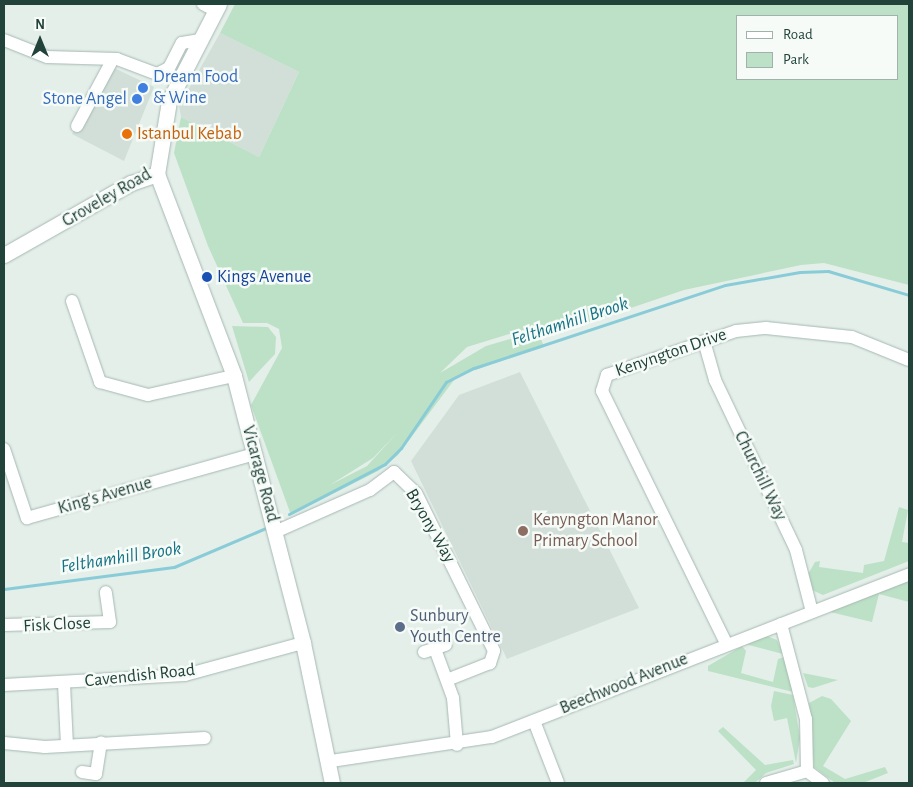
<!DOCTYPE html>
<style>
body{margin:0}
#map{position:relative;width:913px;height:787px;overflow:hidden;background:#e4efea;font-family:"Alegreya Sans",sans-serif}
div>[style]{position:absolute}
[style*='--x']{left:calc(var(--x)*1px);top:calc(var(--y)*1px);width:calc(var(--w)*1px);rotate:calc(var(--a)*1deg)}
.built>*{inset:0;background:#d2dfd9}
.green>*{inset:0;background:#bce1c6}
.stream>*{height:3px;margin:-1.5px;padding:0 1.5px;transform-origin:1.5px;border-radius:1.5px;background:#89ccd8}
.roads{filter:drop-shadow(0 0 1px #a6b8b2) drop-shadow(0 0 1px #a6b8b2)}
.street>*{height:12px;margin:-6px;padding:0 6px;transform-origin:6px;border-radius:6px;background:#fff}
.secondary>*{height:15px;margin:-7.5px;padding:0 7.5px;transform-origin:7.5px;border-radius:7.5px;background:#fff}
.dots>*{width:14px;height:14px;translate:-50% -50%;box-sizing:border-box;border:2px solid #f6fbf8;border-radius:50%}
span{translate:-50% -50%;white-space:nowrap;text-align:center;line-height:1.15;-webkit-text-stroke:5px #f6fbf8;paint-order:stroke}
.shop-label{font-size:18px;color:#366cbe}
.left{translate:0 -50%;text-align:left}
.right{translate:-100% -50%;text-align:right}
.food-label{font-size:18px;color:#c56008}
.street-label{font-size:18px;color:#22433a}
.transit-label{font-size:18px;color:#164399}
.education-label{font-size:18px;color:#785e54}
.service-label{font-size:18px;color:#4e5e75}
.water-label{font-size:19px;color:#167385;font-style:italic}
.frame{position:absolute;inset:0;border:5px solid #22433a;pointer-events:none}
.legend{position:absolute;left:736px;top:15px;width:162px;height:65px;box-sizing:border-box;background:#f6fbf8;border:1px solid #a1b1ac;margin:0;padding:6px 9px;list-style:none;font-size:15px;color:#22433a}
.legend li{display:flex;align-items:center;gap:10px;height:25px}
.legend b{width:25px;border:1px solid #a1b1ac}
.north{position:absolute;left:15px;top:15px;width:50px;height:50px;-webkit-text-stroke:4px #f6fbf8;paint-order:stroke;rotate:0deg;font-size:14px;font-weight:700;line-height:20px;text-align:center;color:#22433a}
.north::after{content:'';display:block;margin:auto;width:18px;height:22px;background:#22433a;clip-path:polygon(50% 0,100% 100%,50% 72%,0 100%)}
</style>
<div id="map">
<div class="built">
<div style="clip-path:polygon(220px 33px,299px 72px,259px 157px,181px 117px,179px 106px)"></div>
<div style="clip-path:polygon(110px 66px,154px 87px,124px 161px,72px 134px)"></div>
<div style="clip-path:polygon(520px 372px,639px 608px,507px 659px,411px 461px,459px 395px)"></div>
</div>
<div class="green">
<div style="clip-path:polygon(evenodd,235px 4px,909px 4px,909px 285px,824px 263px,801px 265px,684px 290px,542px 338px,539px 325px,467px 347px,440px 373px,486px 346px,538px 331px,544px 347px,457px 376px,398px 455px,378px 471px,291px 515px,251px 405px,282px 348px,279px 329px,267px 323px,243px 323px,208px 246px,174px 153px,181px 117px,259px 157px,299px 72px,220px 33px,235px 4px,737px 16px,897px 16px,897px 79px,737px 79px,737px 16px,235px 4px,397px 433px,367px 466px,330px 485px,373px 458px,397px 433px)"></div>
<div style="clip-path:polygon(232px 326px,268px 327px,276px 337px,275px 354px,249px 382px)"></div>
<div style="clip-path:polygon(899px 507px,908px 510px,902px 542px,909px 543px,909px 561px,823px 595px,812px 590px,807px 576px,815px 562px,820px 561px,819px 567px,863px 573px,864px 565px,884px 561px)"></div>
<div style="clip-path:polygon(909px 580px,909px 602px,879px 594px,872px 622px,830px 612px)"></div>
<div style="clip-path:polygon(767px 636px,777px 640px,783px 654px,745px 644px)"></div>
<div style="clip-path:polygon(742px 646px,746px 651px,741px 673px,773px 682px,778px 659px,784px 657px,793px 692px,708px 671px,708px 666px)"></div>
<div style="clip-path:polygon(803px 673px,838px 680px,813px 688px,808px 687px)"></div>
<div style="clip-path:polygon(774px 691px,793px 695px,800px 738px,796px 763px,787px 718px,774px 721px,771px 706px)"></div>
<div style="clip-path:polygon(822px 696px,831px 699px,851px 721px,823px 766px,845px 779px,885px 767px,888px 773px,863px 783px,835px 783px,814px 767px,809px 703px)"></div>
<div style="clip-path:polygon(723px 727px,765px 765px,793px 760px,794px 764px,766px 773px,755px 783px,743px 783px,756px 770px,718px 731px)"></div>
</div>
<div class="stream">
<div style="--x:289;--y:514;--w:108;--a:-27.5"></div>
<div style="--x:385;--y:464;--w:23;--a:-45"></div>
<div style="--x:401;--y:448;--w:80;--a:-55.7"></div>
<div style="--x:446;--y:382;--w:31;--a:-27"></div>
<div style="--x:474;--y:368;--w:264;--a:-18.3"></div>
<div style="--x:725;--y:285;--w:76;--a:-9.8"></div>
<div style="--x:800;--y:272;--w:28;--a:-2"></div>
<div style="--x:828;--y:271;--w:84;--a:16.5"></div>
<div style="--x:4;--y:589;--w:171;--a:-7.4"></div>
<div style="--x:174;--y:567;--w:100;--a:-23"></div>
</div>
<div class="roads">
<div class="street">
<div style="--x:203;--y:4;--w:15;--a:28"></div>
<div style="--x:4;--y:40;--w:46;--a:21.6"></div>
<div style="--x:47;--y:57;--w:70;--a:1.6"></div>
<div style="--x:117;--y:59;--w:43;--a:20.6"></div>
<div style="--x:157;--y:74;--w:13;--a:-27"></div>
<div style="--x:169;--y:68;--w:28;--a:-63"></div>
<div style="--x:182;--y:43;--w:17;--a:-10"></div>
<div style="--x:77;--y:126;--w:76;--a:-61.8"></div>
<div style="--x:72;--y:301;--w:86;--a:70.9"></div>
<div style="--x:100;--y:382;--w:50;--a:15.2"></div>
<div style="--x:148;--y:395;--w:88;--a:-12.5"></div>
<div style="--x:704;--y:341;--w:41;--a:74.2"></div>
<div style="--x:715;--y:380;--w:188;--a:64.5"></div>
<div style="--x:796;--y:550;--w:64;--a:75.5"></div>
<div style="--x:4;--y:449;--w:73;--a:71.6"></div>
<div style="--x:27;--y:518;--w:236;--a:-15.7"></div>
<div style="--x:275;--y:532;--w:104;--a:-23.9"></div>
<div style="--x:370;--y:490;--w:30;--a:-37"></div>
<div style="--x:394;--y:472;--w:30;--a:44"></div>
<div style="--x:416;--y:493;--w:176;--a:63.7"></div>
<div style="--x:494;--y:651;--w:13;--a:108"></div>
<div style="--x:490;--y:663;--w:46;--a:158.4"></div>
<div style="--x:781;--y:624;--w:98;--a:75.3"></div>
<div style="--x:806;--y:719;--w:52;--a:88.9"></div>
<div style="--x:807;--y:771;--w:20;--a:37"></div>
<div style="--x:4;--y:625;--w:106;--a:-1.6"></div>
<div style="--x:110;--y:622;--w:30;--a:-98"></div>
<div style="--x:726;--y:643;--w:281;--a:-116.2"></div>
<div style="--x:602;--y:391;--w:17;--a:-73"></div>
<div style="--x:607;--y:375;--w:136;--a:-18.8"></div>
<div style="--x:736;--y:331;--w:30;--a:-6"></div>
<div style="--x:766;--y:328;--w:86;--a:6"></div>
<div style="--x:852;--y:337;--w:61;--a:22"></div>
<div style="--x:435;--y:649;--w:52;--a:69.8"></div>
<div style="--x:453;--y:698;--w:47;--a:85.1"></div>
<div style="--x:424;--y:652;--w:23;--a:-18"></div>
<div style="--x:64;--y:684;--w:61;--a:87.2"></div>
<div style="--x:4;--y:685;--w:181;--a:-3.2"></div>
<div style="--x:185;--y:675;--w:122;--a:-15.2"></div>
<div style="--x:534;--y:721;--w:66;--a:68.8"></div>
<div style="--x:4;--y:743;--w:41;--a:5.6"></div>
<div style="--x:45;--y:747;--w:160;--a:-3.2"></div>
<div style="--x:331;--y:761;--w:163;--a:-8.5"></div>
<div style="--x:492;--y:737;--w:448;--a:-21.3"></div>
<div style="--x:82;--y:772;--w:14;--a:8"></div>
<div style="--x:96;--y:774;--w:32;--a:-81"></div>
<div style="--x:766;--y:783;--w:43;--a:-16.3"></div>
</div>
<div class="secondary">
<div style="--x:219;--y:4;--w:109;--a:117.3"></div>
<div style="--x:169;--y:101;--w:74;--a:99.3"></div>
<div style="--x:157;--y:174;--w:216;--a:69.1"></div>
<div style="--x:234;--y:376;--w:276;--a:75.5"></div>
<div style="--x:303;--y:643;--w:143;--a:78.3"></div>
<div style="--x:4;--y:255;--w:146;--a:-29.6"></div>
<div style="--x:131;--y:183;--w:28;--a:-19"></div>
</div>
</div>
<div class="dots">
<div style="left:143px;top:88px;background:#3f7fe0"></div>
<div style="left:137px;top:99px;background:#3f7fe0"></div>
<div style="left:127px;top:134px;background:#e8710a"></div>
<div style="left:207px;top:277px;background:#1a4fb4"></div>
<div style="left:523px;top:531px;background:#8d6e63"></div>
<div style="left:400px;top:627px;background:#5c6f8a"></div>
</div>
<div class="shop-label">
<span class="left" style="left:153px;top:88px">Dream Food<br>&amp; Wine</span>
<span class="right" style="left:127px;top:99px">Stone Angel</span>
</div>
<div class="food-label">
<span class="left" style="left:137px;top:134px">Istanbul Kebab</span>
</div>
<div class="street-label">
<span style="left:107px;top:198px;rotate:-30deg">Groveley Road</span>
<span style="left:671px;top:353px;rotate:-19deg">Kenyngton Drive</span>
<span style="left:260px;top:474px;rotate:75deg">Vicarage Road</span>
<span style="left:760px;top:476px;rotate:64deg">Churchill Way</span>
<span style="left:105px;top:496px;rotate:-16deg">King's Avenue</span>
<span style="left:430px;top:526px;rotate:60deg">Bryony Way</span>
<span style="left:57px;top:625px;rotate:-3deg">Fisk Close</span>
<span style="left:140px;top:676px;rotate:-6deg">Cavendish Road</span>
<span style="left:624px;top:684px;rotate:-22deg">Beechwood Avenue</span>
</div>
<div class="transit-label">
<span class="left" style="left:217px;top:277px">Kings Avenue</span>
</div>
<div class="education-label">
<span class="left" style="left:533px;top:531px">Kenyngton Manor<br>Primary School</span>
</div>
<div class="service-label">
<span class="left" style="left:410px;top:627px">Sunbury<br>Youth Centre</span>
</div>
<div class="water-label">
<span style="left:570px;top:322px;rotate:-18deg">Felthamhill Brook</span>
<span style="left:121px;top:558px;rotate:-9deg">Felthamhill Brook</span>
</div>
<div class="frame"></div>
<ul class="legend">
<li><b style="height:6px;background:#fff"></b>Road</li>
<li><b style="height:14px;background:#bce1c6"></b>Park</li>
</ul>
<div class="north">N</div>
</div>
